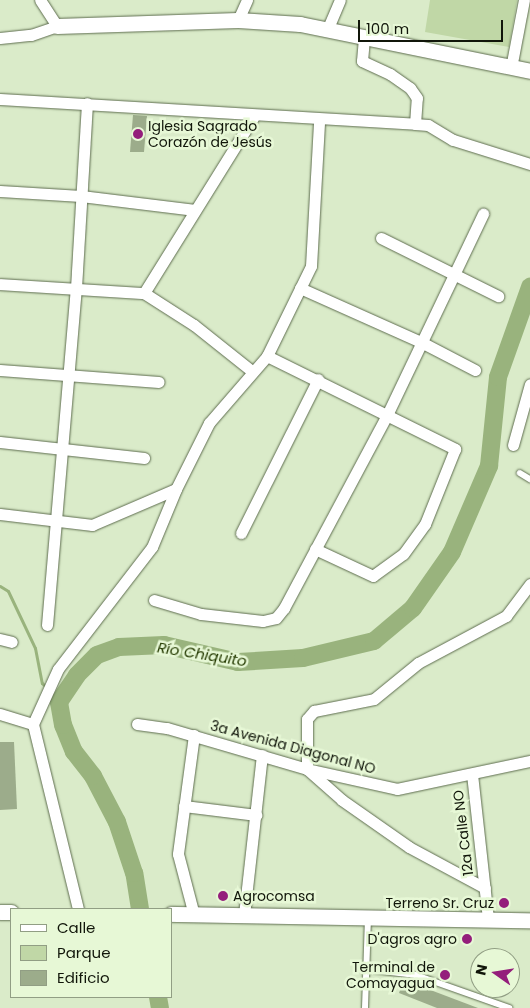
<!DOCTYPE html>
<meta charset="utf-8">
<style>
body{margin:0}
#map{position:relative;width:530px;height:1008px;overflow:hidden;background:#daebc9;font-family:Poppins,sans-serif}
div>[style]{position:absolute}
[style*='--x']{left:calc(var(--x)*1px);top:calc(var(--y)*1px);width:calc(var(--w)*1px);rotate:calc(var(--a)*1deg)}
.green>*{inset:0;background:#c0d7a6}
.stream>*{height:3px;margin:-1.5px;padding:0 1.5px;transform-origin:1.5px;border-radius:1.5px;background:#99b37d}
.river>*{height:18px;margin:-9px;padding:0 9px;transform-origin:9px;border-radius:9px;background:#99b37d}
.building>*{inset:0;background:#9cac8b}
.roads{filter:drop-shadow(0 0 1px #5e6d4f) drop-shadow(0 0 1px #5e6d4f)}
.lane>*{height:5.5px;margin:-2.75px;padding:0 2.75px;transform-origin:2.75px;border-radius:2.75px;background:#fff}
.street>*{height:11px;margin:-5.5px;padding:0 5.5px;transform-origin:5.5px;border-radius:5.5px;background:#fff}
.secondary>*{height:15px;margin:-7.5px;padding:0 7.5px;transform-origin:7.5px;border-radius:7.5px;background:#fff}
.dots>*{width:14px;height:14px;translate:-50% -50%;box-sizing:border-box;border:2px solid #e7f8d6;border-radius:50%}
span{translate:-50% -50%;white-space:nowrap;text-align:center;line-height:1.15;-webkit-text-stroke:5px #e7f8d6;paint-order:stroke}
.poi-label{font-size:14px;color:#11160a}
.left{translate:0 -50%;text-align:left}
.right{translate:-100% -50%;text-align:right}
.street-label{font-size:14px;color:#11160a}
.water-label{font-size:15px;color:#243a00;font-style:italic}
.legend{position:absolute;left:10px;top:908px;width:162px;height:90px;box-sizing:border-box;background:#e7f8d6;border:1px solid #919e84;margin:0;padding:6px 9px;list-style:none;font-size:15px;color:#11160a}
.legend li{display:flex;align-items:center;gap:10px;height:25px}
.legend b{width:25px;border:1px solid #919e84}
.north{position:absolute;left:470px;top:948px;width:50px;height:50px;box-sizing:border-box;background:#e7f8d6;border:1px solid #919e84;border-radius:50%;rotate:283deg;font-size:14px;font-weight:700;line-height:20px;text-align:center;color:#11160a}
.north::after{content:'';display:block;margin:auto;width:18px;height:22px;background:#941e7b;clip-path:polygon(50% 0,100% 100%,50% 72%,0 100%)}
.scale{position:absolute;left:358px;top:20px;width:145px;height:22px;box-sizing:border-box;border:2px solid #11160a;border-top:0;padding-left:6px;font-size:15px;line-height:18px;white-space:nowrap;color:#11160a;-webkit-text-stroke:4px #e7f8d6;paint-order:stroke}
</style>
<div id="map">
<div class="green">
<div style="clip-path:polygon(430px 0,517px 0,509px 47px,425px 32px)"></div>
</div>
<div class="stream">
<div style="--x:0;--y:586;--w:9;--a:32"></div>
<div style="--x:8;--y:591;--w:63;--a:64.7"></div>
<div style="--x:35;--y:648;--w:36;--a:79"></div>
<div style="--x:42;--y:683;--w:7;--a:45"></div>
<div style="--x:51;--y:693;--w:12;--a:48"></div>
</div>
<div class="river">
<div style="--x:140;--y:909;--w:36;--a:-99"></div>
<div style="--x:134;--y:873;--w:54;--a:-108.4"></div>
<div style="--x:117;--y:822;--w:52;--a:-117.6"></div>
<div style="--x:93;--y:776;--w:31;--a:-128"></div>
<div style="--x:74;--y:752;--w:29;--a:-112"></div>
<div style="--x:63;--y:725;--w:23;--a:-100"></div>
<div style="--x:59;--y:702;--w:32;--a:-56"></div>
<div style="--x:77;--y:675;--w:28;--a:-45"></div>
<div style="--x:97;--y:655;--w:23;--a:-20"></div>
<div style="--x:119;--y:647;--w:45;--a:-2.5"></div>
<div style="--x:164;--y:645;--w:76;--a:12.9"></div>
<div style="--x:238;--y:662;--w:65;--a:-3.5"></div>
<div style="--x:303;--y:658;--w:73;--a:-13.5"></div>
<div style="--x:374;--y:641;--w:51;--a:-40.2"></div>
<div style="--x:413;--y:608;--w:68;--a:-55.1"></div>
<div style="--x:452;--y:552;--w:94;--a:-66.7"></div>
<div style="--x:489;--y:466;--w:89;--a:-84.2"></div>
<div style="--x:498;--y:377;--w:96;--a:-70.4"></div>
<div style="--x:158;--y:997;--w:11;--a:80"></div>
</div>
<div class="building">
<div style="clip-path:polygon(133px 115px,147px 116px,144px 152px,130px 152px)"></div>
<div style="clip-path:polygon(0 742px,14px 742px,17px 809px,0 810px)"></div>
<div style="clip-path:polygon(404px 980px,478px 1008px,437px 1008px,399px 993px)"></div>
</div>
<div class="roads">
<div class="lane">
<div style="--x:520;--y:473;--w:12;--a:31"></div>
<div style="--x:366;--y:969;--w:50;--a:6.8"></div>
<div style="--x:416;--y:975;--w:99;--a:19.5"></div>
<div style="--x:365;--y:1008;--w:90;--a:-88.1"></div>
</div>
<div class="street">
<div style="--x:238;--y:20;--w:22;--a:-66"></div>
<div style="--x:328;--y:28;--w:30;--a:-67"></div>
<div style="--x:0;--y:38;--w:31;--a:-6"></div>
<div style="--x:31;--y:35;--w:28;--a:-19"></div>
<div style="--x:57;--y:26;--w:31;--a:-123"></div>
<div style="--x:511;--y:68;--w:69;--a:-79.2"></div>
<div style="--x:0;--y:99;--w:416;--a:3.4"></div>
<div style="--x:415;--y:124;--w:26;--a:-86"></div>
<div style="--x:417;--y:98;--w:12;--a:-125"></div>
<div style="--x:410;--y:88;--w:24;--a:-145"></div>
<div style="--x:390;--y:74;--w:31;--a:-155"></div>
<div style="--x:362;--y:61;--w:25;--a:-85"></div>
<div style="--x:415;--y:124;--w:13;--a:4"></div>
<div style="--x:428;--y:125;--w:29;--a:31"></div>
<div style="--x:453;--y:140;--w:81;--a:17.3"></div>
<div style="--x:0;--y:191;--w:81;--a:3.5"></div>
<div style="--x:81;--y:196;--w:115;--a:7"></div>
<div style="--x:381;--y:238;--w:131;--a:26.4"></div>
<div style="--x:0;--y:284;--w:144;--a:3.6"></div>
<div style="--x:144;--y:293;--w:208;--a:-58.1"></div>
<div style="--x:300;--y:288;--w:133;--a:24.1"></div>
<div style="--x:421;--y:342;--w:61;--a:27.4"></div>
<div style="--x:144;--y:293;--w:59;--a:32.6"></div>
<div style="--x:194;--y:325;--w:75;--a:38.5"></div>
<div style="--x:267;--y:356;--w:210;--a:26.3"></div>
<div style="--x:455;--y:449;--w:81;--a:111.8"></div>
<div style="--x:425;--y:524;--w:37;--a:126"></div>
<div style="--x:403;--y:554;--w:37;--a:144"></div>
<div style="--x:373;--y:576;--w:64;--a:-155"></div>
<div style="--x:0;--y:370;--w:159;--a:4.3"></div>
<div style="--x:0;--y:442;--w:145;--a:6.3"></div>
<div style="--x:513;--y:445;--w:63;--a:-74.4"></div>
<div style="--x:0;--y:514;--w:93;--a:6.8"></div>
<div style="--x:92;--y:525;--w:91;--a:-23.2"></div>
<div style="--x:241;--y:533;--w:172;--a:-63.4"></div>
<div style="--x:154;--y:600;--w:49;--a:16.6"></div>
<div style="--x:201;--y:614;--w:62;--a:6.4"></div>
<div style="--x:263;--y:621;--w:13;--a:-13"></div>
<div style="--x:276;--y:618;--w:13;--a:-51"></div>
<div style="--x:284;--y:608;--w:221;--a:-61.9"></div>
<div style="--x:388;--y:413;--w:221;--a:-64.5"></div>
<div style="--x:47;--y:625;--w:338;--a:-85.1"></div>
<div style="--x:76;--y:288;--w:185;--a:-86.6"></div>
<div style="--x:0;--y:639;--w:12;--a:14"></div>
<div style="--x:0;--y:714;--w:34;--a:17"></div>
<div style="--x:137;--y:724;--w:30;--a:8"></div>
<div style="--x:167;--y:728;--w:146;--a:16.3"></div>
<div style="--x:307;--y:769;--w:92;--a:12.5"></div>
<div style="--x:397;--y:789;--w:136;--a:-11.9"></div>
<div style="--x:194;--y:735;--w:120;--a:97.7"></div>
<div style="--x:178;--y:854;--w:63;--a:75.3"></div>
<div style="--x:472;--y:774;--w:146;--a:83.7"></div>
<div style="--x:184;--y:806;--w:73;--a:7.1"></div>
<div style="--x:485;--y:888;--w:86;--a:-151.7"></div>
<div style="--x:409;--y:847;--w:82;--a:-145"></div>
<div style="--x:342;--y:800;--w:47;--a:-138.5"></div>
<div style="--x:307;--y:769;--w:50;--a:-90"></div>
<div style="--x:307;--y:719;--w:11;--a:-49"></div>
<div style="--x:314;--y:711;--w:61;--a:-11.3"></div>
<div style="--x:374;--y:699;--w:57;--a:-39.3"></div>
<div style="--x:418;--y:663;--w:100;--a:-28.1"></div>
<div style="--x:506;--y:616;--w:40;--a:-53"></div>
<div style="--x:78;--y:909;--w:190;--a:-103.7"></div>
<div style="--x:33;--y:724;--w:60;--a:-65.6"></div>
<div style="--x:58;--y:669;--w:154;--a:-52.4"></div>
<div style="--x:152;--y:547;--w:63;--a:-67.5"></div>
<div style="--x:176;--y:489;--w:74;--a:-63.4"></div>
<div style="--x:209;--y:423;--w:89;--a:-49.1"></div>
<div style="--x:267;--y:356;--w:100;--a:-63.9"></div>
<div style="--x:311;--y:266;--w:145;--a:-86.8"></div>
<div style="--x:244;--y:915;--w:161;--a:-83.6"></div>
</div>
<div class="secondary">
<div style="--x:57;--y:26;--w:181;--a:-1.9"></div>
<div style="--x:238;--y:20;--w:62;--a:3.7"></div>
<div style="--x:300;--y:24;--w:235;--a:11.5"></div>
<div style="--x:0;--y:912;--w:11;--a:0"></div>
<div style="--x:171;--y:914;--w:359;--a:1"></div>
</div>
</div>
<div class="dots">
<div style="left:138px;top:134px;background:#941e7b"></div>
<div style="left:223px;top:896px;background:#941e7b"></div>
<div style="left:504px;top:903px;background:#941e7b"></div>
<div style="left:467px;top:939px;background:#941e7b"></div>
<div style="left:445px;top:975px;background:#941e7b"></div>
</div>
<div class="poi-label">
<span class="left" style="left:148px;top:134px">Iglesia Sagrado<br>Corazón de Jesús</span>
<span class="left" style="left:233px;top:896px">Agrocomsa</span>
<span class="right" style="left:494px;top:903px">Terreno Sr. Cruz</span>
<span class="right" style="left:457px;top:939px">D'agros agro</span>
<span class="right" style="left:435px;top:975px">Terminal de<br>Comayagua</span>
</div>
<div class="street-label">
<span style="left:293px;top:747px;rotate:15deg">3a Avenida Diagonal NO</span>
<span style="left:463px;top:833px;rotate:-97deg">12a Calle NO</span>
</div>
<div class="water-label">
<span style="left:202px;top:654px;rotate:9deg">Río Chiquito</span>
</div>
<ul class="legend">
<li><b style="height:6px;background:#fff"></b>Calle</li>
<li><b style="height:14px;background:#c0d7a6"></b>Parque</li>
<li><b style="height:14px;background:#9cac8b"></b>Edificio</li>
</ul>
<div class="north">N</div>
<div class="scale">100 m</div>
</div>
